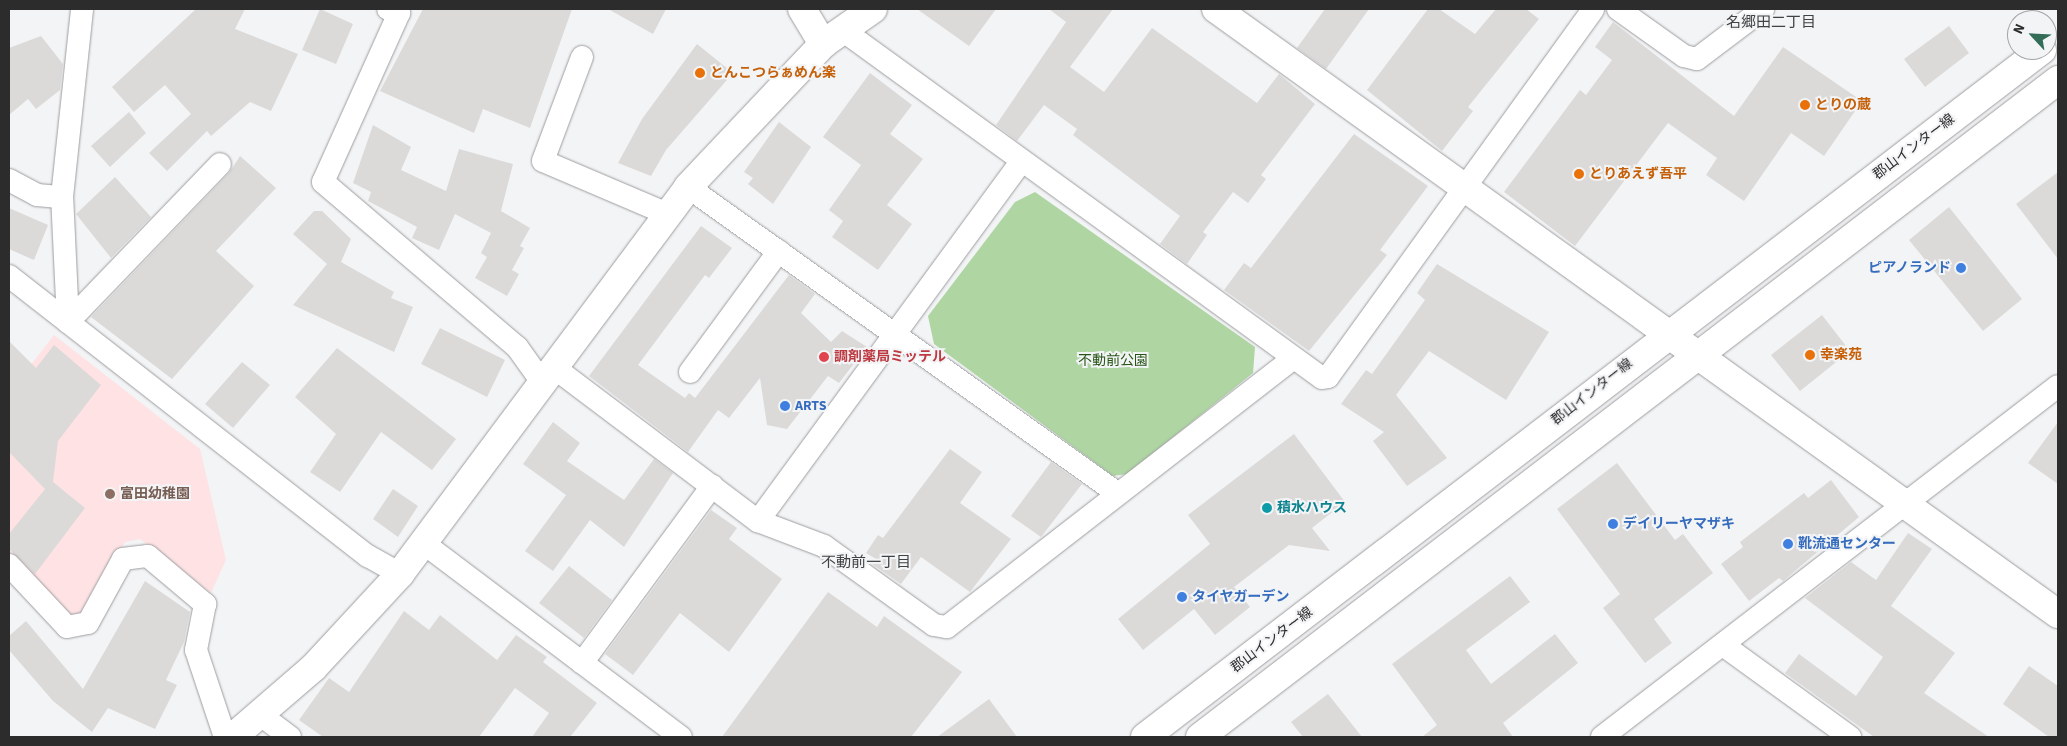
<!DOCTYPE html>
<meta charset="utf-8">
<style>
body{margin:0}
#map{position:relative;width:2067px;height:746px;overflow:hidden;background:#f3f4f6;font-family:"Source Sans 3","Noto Sans JP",sans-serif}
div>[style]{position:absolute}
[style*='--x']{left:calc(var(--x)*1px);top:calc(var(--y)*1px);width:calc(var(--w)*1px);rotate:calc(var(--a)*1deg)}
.education>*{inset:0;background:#fee2e4}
.green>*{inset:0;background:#afd5a3}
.building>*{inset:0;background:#dcdad9}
.roads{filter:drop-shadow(0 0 1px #9d9d9f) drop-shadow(0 0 1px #9d9d9f)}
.street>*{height:22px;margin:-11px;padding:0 11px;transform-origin:11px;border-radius:11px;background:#fff}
.secondary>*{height:28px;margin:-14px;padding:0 14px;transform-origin:14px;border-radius:14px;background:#fff}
.dots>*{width:14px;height:14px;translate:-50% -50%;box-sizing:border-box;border:2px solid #f3f4f6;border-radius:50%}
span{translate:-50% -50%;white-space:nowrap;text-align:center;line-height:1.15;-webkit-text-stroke:4px #f3f4f6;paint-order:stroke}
.food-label{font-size:14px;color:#c56008;font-weight:700}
.left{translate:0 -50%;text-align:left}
.street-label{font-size:14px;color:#2c2c2d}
.shop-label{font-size:14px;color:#366cbe;font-weight:700}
.right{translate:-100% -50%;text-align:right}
.health-label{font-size:14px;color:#be3a42;font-weight:700}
.park-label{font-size:14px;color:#285516}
.education-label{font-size:14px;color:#785e54;font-weight:700}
.culture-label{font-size:14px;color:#0d838f;font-weight:700}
.neighbourhood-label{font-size:15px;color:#414244}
.frame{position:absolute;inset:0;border:10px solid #2c2c2d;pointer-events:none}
.north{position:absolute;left:2007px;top:10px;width:50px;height:50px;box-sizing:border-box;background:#f3f4f6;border:1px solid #a3a4a6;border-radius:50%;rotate:295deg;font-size:14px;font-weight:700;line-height:20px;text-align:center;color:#2c2c2d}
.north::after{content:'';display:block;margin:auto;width:18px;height:22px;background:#356e58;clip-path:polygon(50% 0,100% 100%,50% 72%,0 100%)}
</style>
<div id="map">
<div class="education">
<div style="clip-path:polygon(54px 335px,200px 449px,226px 560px,211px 593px,140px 539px,125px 542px,81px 615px,71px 616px,9px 553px,9px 393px)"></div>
</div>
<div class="green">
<div style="clip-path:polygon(1035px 192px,1255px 347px,1253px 373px,1127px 474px,1113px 476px,934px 344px,928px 316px,1015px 202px)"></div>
</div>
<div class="building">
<div style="clip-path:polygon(196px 9px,245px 9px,235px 29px,298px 54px,271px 111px,250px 102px,211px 136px,207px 131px,167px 171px,149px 153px,191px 114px,165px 85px,134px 112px,112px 87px)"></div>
<div style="clip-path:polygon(320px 9px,353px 24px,336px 64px,302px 50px)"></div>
<div style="clip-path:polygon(423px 9px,572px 9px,530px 128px,483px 109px,474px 133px,380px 91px)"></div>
<div style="clip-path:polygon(608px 9px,666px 9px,653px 34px)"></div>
<div style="clip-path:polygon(917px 9px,996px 9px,969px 46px)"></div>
<div style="clip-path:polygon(1049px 9px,1113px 9px,1070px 67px,1104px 92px,1152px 28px,1257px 103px,1279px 74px,1315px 104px,1261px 175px,1266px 179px,1248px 203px,1233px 192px,1203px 232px,1207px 235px,1187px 264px,1160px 244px,1180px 216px,1073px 135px,1077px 129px,1044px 105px,1017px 141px,996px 125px,1066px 22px)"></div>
<div style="clip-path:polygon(1325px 9px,1369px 9px,1326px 69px,1297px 48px)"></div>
<div style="clip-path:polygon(1428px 9px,1439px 9px,1475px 34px,1496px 9px,1526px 9px,1539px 19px,1468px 107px,1473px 111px,1442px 151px,1367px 90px)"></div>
<div style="clip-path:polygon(1613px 22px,1734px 116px,1783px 47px,1862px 101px,1824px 156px,1791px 133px,1744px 201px,1706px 175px,1717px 158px,1668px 123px,1575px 246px,1504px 192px,1580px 90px,1586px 95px,1612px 60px,1595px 47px)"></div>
<div style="clip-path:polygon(1949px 26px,1969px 53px,1925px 87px,1904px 59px)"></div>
<div style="clip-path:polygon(41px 36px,63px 64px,60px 90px,36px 109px,28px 99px,9px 115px,9px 48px)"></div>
<div style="clip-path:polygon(697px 44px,733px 73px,666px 150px,651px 176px,618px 163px,642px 119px)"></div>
<div style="clip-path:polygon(870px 73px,912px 105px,890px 134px,923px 159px,887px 205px,912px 224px,878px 270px,832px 237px,843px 221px,829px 210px,861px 165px,823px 137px)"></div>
<div style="clip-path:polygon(129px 112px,146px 133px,110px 167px,91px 146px)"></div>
<div style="clip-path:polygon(779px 122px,811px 147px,773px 204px,748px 184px,753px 178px,744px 172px)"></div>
<div style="clip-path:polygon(373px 125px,411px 147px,401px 170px,446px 191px,459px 149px,513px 164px,501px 211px,530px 228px,520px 246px,524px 248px,512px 270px,519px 274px,507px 296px,475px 278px,487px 257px,481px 253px,491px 233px,455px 214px,439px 250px,412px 238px,417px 227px,368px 201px,371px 192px,353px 183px)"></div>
<div style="clip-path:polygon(1354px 134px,1428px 186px,1380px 250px,1387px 255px,1309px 351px,1224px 290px,1244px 263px,1251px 268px)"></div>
<div style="clip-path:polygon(240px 156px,276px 188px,216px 251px,254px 286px,172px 379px,91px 317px,229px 173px)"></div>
<div style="clip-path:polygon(2058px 172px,2058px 259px,2016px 204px)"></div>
<div style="clip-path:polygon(115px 177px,151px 217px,111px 258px,76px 214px)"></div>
<div style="clip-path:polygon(1949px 207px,2022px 299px,1983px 331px,1909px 240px)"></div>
<div style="clip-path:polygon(9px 208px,48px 225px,34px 260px,9px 249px)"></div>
<div style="clip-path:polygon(314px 211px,322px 211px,351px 239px,341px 262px,394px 292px,391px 298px,413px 307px,394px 352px,293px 305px,327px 264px,293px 234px)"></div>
<div style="clip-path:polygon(701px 226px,732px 248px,709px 278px,705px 275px,638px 365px,685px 398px,689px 393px,695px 398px,789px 275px,815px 294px,801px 313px,831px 342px,842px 331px,867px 347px,839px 383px,828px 376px,787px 429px,767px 425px,760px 378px,729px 418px,718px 410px,688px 452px,589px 376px)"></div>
<div style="clip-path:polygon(1437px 264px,1549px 332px,1506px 400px,1429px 351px,1396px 395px,1447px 458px,1407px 486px,1373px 441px,1384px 432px,1341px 404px,1366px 370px,1372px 374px,1425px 300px,1417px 293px)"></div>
<div style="clip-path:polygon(1822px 315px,1850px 351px,1800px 391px,1771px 355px)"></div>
<div style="clip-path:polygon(440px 328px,505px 360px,487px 397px,421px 364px)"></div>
<div style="clip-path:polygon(9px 341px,36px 368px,54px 345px,101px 385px,58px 441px,53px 482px,85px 508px,35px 574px,9px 549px,9px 534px,45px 489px,9px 452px)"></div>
<div style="clip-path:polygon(337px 348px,456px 439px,432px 470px,381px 432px,340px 492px,310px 472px,336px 434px,295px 397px)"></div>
<div style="clip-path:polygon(242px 362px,270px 385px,233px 428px,205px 404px)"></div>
<div style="clip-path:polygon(553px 422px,580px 443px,567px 461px,624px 500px,654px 459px,673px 473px,624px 547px,590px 520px,553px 571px,525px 551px,566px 495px,523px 464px)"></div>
<div style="clip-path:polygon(2058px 422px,2058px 484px,2028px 463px)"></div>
<div style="clip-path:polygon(1294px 434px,1345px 502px,1312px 528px,1330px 551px,1289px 545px,1234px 587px,1250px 607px,1215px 635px,1194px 609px,1143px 650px,1118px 619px,1210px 544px,1188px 515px)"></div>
<div style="clip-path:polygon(950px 449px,982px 472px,960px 503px,1011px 539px,970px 592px,921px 557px,901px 584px,872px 564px,876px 559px,866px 553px,878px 535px,883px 538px)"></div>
<div style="clip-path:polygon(1051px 462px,1082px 484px,1041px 537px,1011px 516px)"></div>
<div style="clip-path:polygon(1617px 463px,1675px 540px,1683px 534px,1713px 573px,1654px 619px,1672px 643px,1645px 663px,1603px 608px,1620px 594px,1557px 509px)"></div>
<div style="clip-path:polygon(1831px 480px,1859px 517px,1783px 581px,1779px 578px,1749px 601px,1721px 564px,1743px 547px,1740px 542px,1804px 493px,1808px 498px)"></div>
<div style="clip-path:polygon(393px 489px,418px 506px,398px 537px,373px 519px)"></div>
<div style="clip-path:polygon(711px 510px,737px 528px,729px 539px,782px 579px,729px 652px,680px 613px,633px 675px,605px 654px)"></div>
<div style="clip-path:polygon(1908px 533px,1932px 549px,1891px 606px,1955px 653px,1924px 693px,1989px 737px,1874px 737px,1785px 673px,1799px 654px,1856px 696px,1883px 657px,1805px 598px,1851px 562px,1876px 580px)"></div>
<div style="clip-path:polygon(569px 566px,612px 600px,584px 638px,539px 603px)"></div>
<div style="clip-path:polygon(1510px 576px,1530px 602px,1466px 650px,1491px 684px,1555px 634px,1578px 663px,1503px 723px,1513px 737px,1422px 737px,1437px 725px,1392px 664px)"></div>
<div style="clip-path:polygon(145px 581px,190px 612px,184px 642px,166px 680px,177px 685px,155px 729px,108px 708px,92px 732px,53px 701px,9px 650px,9px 636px,26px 621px,83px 689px)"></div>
<div style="clip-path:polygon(828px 592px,877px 627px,884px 616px,962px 672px,911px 737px,722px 737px)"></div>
<div style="clip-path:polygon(404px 611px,429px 630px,440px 615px,497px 660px,516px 635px,547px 657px,543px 662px,597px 703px,570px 737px,532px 737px,549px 713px,515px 688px,479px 737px,323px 737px,299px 720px,329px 678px,349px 692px)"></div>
<div style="clip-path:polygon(2029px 666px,2058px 686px,2058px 737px,2049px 737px,2003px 704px)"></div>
<div style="clip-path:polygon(1328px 694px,1362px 737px,1303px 737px,1291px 722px)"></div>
<div style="clip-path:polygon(989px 699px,1017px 737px,937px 737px)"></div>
</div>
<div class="roads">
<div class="street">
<div style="--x:388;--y:9;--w:12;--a:20"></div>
<div style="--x:399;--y:13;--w:185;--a:114.2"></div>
<div style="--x:323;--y:182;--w:255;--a:40.4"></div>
<div style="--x:517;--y:347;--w:43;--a:54.5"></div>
<div style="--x:1618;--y:9;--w:81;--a:35.5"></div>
<div style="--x:1684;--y:56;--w:13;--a:13"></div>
<div style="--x:1697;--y:59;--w:83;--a:-37.1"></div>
<div style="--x:841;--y:29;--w:594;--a:35.96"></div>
<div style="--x:1322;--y:378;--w:6;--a:-9"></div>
<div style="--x:1328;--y:377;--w:453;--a:-54.2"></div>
<div style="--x:582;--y:57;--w:111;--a:110.6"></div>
<div style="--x:543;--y:161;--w:135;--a:23.1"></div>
<div style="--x:9;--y:180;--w:32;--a:28"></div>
<div style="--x:37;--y:195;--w:25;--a:5"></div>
<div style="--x:688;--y:187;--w:527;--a:35.5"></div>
<div style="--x:9;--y:276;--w:455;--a:38"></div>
<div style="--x:368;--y:556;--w:37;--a:29"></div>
<div style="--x:68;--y:322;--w:125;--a:-92.7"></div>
<div style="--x:62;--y:197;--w:189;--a:-83.9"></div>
<div style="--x:68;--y:322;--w:219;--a:-46.1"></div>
<div style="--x:552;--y:366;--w:258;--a:37"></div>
<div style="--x:758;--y:521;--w:445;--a:-53.8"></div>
<div style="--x:690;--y:372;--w:150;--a:-53.7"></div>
<div style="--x:758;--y:521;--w:71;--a:20.7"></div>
<div style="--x:824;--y:546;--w:135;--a:35.7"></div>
<div style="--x:934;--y:625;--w:13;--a:9"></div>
<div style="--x:947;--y:627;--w:437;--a:-37.8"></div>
<div style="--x:422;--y:542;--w:324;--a:37"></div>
<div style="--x:9;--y:565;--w:85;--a:46.9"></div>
<div style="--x:67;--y:627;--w:21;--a:-11"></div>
<div style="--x:88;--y:623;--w:73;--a:-61.3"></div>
<div style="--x:123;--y:559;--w:25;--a:-7"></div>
<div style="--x:148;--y:556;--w:75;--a:40.1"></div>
<div style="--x:205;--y:604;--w:47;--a:101.1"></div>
<div style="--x:196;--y:650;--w:92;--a:71.6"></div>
<div style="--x:1723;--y:645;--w:157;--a:35.9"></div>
<div style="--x:582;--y:663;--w:220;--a:-53.7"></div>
<div style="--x:262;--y:716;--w:35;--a:37"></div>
<div style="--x:1602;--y:737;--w:575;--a:-37.59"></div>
</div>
<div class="secondary">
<div style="--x:802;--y:9;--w:41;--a:59"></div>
<div style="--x:1216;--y:9;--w:1037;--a:35.7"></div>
<div style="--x:233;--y:737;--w:107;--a:-40.8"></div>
<div style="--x:314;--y:667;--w:127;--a:-47.2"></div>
<div style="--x:400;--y:574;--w:482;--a:-53.3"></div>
<div style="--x:688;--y:187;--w:197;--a:-46.6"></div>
<div style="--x:823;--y:44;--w:61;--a:-35"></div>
<div style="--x:1145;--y:737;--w:1130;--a:-37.45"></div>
<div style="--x:1200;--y:737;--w:1081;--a:-37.44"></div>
</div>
</div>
<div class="dots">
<div style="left:700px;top:73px;background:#e8710a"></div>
<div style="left:1805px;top:105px;background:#e8710a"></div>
<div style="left:1579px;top:174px;background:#e8710a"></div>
<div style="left:1961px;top:268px;background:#3f7fe0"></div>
<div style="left:1810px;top:355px;background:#e8710a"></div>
<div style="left:824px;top:357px;background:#e0444e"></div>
<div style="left:785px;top:406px;background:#3f7fe0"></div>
<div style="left:110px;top:494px;background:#8d6e63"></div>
<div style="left:1267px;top:508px;background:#0f9aa8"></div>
<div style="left:1613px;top:524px;background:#3f7fe0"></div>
<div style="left:1788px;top:544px;background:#3f7fe0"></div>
<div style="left:1182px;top:597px;background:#3f7fe0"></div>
</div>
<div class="food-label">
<span class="left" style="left:710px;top:73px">とんこつらぁめん楽</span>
<span class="left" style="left:1815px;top:105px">とりの蔵</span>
<span class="left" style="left:1589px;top:174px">とりあえず吾平</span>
<span class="left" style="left:1820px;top:355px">幸楽苑</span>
</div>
<div class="street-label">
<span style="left:1914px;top:147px;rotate:-37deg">郡山インター線</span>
<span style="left:1592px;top:392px;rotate:-38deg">郡山インター線</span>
<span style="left:1272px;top:640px;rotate:-37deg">郡山インター線</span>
</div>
<div class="shop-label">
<span class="right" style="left:1951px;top:268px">ピアノランド</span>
<span class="left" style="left:795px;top:406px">ARTS</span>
<span class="left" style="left:1623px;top:524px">デイリーヤマザキ</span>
<span class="left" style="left:1798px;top:544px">靴流通センター</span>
<span class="left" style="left:1192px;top:597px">タイヤガーデン</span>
</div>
<div class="health-label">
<span class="left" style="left:834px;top:357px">調剤薬局ミッテル</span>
</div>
<div class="park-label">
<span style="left:1113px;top:361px">不動前公園</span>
</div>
<div class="education-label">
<span class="left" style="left:120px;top:494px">富田幼稚園</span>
</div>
<div class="culture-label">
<span class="left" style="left:1277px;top:508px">積水ハウス</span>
</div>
<div class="neighbourhood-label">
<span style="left:1771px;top:23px">名郷田二丁目</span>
<span style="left:866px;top:563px">不動前一丁目</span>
</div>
<div class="frame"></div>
<div class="north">N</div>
</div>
